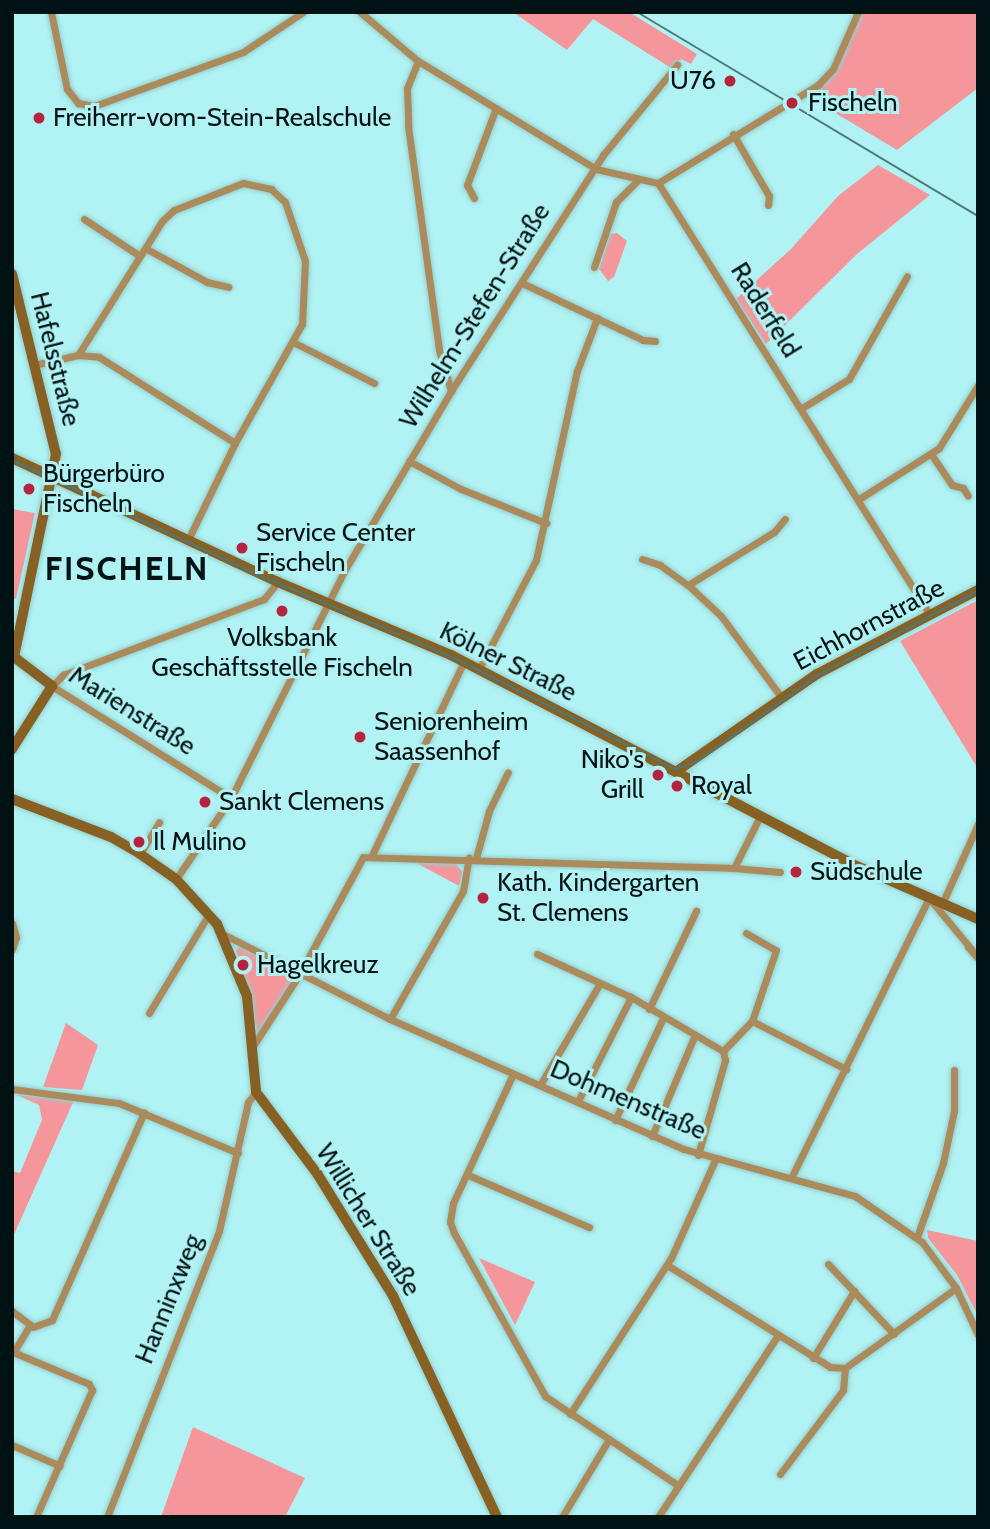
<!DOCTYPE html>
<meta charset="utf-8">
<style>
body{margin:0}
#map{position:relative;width:990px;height:1529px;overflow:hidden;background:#b1f3f4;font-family:Cabin,sans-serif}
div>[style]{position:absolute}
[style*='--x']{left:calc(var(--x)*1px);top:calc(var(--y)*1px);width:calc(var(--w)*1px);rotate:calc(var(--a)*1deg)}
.green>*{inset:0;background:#f5969b}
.roads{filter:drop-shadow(0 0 2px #95cfd0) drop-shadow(0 0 2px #95cfd0)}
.street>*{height:7px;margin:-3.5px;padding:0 3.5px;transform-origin:3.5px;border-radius:3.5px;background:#ab8b5b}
.secondary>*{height:10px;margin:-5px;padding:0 5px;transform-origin:5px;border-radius:5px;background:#866123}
.tram>*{height:2px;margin:-1px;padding:0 1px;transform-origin:1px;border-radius:1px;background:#4f7879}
.dots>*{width:19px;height:19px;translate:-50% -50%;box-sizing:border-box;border:4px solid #b1f3f4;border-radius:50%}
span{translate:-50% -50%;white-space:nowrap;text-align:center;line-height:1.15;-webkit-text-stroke:6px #b1f3f4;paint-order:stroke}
.poi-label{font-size:26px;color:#001314}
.right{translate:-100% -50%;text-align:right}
.left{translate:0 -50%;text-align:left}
.street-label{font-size:26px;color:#001314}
.district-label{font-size:33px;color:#001314;font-weight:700;letter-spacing:2px}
.frame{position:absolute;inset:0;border:14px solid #001314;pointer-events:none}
</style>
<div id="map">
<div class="green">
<div style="clip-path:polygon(513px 12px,629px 12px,697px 54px,691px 64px,681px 59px,671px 68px,593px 19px,567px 50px)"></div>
<div style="clip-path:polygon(861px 12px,978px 12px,978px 88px,897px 150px,807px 96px,834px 71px)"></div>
<div style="clip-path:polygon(878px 165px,930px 195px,857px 254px,766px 344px,736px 299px,791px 249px,838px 196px)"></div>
<div style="clip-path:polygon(610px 234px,617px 233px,627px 241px,614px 277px,608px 281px,599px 269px)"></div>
<div style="clip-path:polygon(12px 509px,35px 513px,16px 599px,12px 597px)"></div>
<div style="clip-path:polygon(978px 600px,978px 769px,900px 641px)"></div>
<div style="clip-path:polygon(411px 860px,452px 860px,463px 872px,459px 886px)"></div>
<div style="clip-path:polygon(240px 946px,295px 977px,258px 1035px,236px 950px)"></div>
<div style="clip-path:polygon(66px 1023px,98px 1045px,82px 1090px,43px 1087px)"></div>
<div style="clip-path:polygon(17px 1095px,74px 1100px,12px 1239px,12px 1171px,20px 1173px,42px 1120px,39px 1105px)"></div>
<div style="clip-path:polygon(927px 1230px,978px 1241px,978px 1316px,957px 1275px,928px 1238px)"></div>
<div style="clip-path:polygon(479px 1258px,535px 1282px,515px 1325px)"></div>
<div style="clip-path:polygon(193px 1427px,305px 1478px,285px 1517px,161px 1517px)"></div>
</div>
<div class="roads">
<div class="street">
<div style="--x:51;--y:12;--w:79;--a:78.3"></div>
<div style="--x:67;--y:89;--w:18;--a:52"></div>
<div style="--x:78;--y:103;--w:16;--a:11"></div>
<div style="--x:94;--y:106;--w:158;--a:-19.9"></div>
<div style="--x:243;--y:52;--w:72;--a:-33.7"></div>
<div style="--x:360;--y:12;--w:76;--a:40.2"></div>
<div style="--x:418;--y:61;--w:208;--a:31.2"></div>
<div style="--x:596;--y:169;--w:64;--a:12.7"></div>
<div style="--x:658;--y:183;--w:510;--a:57.8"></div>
<div style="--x:418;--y:61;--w:29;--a:112"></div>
<div style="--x:407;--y:88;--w:38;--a:88"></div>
<div style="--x:408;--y:126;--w:226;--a:82.1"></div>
<div style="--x:439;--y:350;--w:43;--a:73.7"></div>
<div style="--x:733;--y:134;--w:72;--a:59.9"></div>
<div style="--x:769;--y:196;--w:9;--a:96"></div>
<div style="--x:658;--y:183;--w:188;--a:-31.5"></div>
<div style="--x:818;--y:85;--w:22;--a:-47"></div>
<div style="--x:833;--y:69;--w:62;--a:-66.3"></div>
<div style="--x:474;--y:198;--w:15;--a:-118"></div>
<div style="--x:467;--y:185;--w:82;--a:-69.4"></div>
<div style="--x:84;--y:219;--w:67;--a:33.5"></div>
<div style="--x:145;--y:248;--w:71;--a:28.7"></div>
<div style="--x:207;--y:282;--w:22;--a:13"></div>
<div style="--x:594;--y:267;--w:69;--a:-71.3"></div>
<div style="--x:616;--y:202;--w:31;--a:-45"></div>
<div style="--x:522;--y:283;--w:134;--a:25.2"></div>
<div style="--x:643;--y:340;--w:12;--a:5"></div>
<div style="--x:293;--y:342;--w:91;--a:26.8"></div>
<div style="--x:78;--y:355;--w:158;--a:-57.9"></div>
<div style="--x:162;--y:221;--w:16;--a:-43"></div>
<div style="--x:174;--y:210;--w:74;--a:-21.4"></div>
<div style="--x:243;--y:183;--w:29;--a:12"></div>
<div style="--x:271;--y:189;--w:19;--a:43"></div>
<div style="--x:285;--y:202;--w:62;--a:71.3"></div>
<div style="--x:305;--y:261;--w:63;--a:92.7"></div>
<div style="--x:302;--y:324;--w:137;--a:119.4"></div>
<div style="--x:235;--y:443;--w:108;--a:115.9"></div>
<div style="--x:34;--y:365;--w:45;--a:-12.8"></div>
<div style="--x:78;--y:355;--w:21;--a:5"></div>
<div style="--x:99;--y:357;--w:161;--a:32.3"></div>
<div style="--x:802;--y:408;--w:55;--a:-31.7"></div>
<div style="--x:849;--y:379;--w:118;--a:-60.6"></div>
<div style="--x:931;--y:454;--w:37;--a:56"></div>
<div style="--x:952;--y:485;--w:11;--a:15"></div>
<div style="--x:963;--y:488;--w:9;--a:58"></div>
<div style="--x:409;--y:461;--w:59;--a:28.3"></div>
<div style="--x:461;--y:489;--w:92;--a:21.8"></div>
<div style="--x:859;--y:499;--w:95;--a:-32.5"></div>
<div style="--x:939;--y:448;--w:74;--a:-58.2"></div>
<div style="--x:642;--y:559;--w:19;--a:18"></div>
<div style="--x:660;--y:565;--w:34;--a:36"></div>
<div style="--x:688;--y:585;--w:45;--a:43.2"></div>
<div style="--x:721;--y:616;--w:102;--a:53.4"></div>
<div style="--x:688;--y:585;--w:101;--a:-31.6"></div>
<div style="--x:774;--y:532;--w:17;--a:-50"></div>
<div style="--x:479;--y:669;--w:123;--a:-62.4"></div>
<div style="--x:536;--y:560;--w:193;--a:-77.8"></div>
<div style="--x:577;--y:371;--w:57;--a:-69.3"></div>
<div style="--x:231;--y:798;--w:211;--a:-148"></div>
<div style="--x:52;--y:686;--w:16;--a:-45"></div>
<div style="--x:63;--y:675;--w:215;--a:-20.7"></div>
<div style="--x:264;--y:599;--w:22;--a:-51"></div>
<div style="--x:140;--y:854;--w:37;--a:-59"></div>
<div style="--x:372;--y:855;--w:215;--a:-64.6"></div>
<div style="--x:476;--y:858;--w:49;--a:-74.5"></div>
<div style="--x:489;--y:811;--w:43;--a:-64"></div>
<div style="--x:734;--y:868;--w:46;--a:5"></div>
<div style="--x:176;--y:879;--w:98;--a:-55.8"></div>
<div style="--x:231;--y:798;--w:251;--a:-63.5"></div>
<div style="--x:343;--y:573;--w:212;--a:-59.3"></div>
<div style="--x:451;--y:391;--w:281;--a:-57.2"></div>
<div style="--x:603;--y:155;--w:117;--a:-50.6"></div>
<div style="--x:942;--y:904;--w:88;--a:-65.8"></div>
<div style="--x:12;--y:923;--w:15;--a:74"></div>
<div style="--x:16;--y:937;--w:13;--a:108"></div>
<div style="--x:746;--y:933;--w:34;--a:30"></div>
<div style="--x:776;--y:950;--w:75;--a:108.7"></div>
<div style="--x:223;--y:934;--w:187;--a:27"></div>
<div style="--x:390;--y:1019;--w:321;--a:23.9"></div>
<div style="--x:684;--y:1149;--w:177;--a:15.4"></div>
<div style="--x:855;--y:1196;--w:81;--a:34.5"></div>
<div style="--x:922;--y:1242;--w:57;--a:53.5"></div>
<div style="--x:956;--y:1288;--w:52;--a:64.9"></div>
<div style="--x:968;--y:947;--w:15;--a:48"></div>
<div style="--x:537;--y:954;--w:103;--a:24.6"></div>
<div style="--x:631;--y:997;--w:107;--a:30.4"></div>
<div style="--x:723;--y:1051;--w:42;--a:-46"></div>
<div style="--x:752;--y:1021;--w:106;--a:27.1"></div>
<div style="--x:649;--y:1009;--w:109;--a:-64.4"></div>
<div style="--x:149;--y:1013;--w:116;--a:-58.8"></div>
<div style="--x:390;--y:1019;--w:147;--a:-60.3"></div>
<div style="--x:463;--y:891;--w:34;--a:-80"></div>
<div style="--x:251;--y:1049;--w:88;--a:-57"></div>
<div style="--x:299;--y:975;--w:134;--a:-61.5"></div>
<div style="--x:363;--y:857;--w:371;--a:1.7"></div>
<div style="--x:734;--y:868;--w:58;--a:-63.4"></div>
<div style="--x:513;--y:1074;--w:142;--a:114.9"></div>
<div style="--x:453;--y:1203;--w:19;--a:99"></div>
<div style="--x:450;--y:1222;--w:12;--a:70"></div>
<div style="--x:454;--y:1233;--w:187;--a:60.8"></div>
<div style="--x:545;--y:1396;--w:161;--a:33.9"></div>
<div style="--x:540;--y:1085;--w:118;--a:-59.5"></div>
<div style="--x:12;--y:1089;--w:108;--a:7.5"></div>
<div style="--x:119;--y:1103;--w:129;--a:22.8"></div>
<div style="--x:578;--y:1101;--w:117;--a:-63"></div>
<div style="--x:615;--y:1120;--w:113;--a:-64.8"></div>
<div style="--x:652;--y:1136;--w:108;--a:-67"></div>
<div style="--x:698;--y:1155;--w:99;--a:-74.1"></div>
<div style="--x:725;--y:1060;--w:9;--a:-103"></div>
<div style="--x:468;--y:1175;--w:132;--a:23.3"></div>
<div style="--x:792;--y:1176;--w:310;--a:-63.8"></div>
<div style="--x:929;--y:898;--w:67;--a:50.4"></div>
<div style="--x:917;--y:1237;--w:78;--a:-70.6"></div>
<div style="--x:943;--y:1163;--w:53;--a:-78.1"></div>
<div style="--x:954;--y:1111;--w:41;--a:-90"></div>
<div style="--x:828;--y:1264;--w:96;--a:46.7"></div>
<div style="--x:667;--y:1265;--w:192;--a:32"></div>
<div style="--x:830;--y:1367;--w:15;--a:4"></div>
<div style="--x:845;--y:1368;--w:137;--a:-35.8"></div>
<div style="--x:12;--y:1311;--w:26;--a:37"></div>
<div style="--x:33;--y:1327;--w:20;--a:-20"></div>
<div style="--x:52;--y:1320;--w:227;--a:-66.1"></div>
<div style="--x:13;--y:1352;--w:82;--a:22.8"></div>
<div style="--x:89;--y:1384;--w:7;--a:63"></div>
<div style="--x:92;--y:1390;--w:139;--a:113.8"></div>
<div style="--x:13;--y:1353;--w:31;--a:-59"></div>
<div style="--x:813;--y:1358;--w:79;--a:-58.5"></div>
<div style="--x:570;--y:1414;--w:186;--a:-57.1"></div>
<div style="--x:671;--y:1258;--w:107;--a:-65.8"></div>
<div style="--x:12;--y:1445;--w:52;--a:23.6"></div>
<div style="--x:780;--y:1474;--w:105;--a:-53.1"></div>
<div style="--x:843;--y:1390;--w:22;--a:-85"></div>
<div style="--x:107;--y:1517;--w:307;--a:-68.6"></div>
<div style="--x:219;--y:1231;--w:132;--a:-77.3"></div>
<div style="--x:248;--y:1102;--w:13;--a:-51"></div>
<div style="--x:562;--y:1517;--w:91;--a:-58.9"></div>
<div style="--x:658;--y:1517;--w:218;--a:-56.6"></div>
</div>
<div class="secondary">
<div style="--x:12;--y:274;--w:185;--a:76.3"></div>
<div style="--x:56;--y:454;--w:207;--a:101.7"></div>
<div style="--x:14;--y:657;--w:48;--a:37.3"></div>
<div style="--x:52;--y:686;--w:75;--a:122.4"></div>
<div style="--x:12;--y:458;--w:293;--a:25"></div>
<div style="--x:278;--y:582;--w:188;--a:22.9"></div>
<div style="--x:451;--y:655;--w:450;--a:27.5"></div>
<div style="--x:850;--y:863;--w:140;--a:23.6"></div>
<div style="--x:677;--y:771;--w:170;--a:-34.7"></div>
<div style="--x:817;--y:674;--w:182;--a:-27.6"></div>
<div style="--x:12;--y:799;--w:106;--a:21"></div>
<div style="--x:111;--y:837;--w:34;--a:30"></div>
<div style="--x:140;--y:854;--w:44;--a:34.8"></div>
<div style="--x:176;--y:879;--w:61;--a:47.7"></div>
<div style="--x:217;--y:924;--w:78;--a:67.4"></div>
<div style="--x:247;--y:996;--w:96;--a:84.6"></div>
<div style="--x:256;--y:1092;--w:104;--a:53.2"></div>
<div style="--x:318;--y:1175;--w:142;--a:58.2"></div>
<div style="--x:393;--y:1296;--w:244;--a:64.8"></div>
</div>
</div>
<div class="tram">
<div style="--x:637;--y:12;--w:397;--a:30.9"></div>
<div style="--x:12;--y:460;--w:272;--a:25"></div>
<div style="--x:259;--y:575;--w:207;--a:23"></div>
<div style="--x:450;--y:656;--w:252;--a:26.7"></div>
<div style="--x:675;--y:769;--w:22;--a:-18"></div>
<div style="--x:696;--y:762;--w:150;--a:-35.5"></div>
<div style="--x:818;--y:675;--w:181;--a:-27.7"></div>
</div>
<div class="dots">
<div style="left:730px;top:81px;background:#b5233f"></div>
<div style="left:792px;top:103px;background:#b5233f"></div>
<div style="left:39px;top:118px;background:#b5233f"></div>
<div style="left:29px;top:489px;background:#b5233f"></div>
<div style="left:242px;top:548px;background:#b5233f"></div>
<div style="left:282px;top:611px;background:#b5233f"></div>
<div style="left:360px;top:737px;background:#b5233f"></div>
<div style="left:658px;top:775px;background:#b5233f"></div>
<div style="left:677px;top:786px;background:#b5233f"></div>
<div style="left:205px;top:802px;background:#b5233f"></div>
<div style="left:139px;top:842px;background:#b5233f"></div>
<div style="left:796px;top:872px;background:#b5233f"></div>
<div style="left:483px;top:898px;background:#b5233f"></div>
<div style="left:243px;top:965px;background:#b5233f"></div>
</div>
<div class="poi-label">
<span class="right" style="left:716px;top:81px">U76</span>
<span class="left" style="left:808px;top:103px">Fischeln</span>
<span class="left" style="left:53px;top:118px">Freiherr-vom-Stein-Realschule</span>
<span class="left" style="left:43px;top:489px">Bürgerbüro<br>Fischeln</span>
<span class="left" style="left:256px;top:548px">Service Center<br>Fischeln</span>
<span style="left:282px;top:653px">Volksbank<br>Geschäftsstelle Fischeln</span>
<span class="left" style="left:374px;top:737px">Seniorenheim<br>Saassenhof</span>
<span class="right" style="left:644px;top:775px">Niko's<br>Grill</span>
<span class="left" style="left:691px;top:786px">Royal</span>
<span class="left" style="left:219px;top:802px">Sankt Clemens</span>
<span class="left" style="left:153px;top:842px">Il Mulino</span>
<span class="left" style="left:810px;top:872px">Südschule</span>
<span class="left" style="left:497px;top:898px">Kath. Kindergarten<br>St. Clemens</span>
<span class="left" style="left:257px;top:965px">Hagelkreuz</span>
</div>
<div class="street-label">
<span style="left:765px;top:310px;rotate:58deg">Raderfeld</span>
<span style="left:475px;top:316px;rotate:-58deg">Wilhelm-Stefen-Straße</span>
<span style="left:55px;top:359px;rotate:76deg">Hafelsstraße</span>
<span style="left:869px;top:625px;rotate:-28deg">Eichhornstraße</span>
<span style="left:508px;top:662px;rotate:26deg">Kölner Straße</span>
<span style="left:132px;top:711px;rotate:32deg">Marienstraße</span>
<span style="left:628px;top:1100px;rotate:23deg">Dohmenstraße</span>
<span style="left:368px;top:1220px;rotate:58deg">Willicher Straße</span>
<span style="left:169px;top:1299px;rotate:-68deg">Hanninxweg</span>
</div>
<div class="district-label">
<span style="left:127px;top:569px">FISCHELN</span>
</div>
<div class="frame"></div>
</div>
